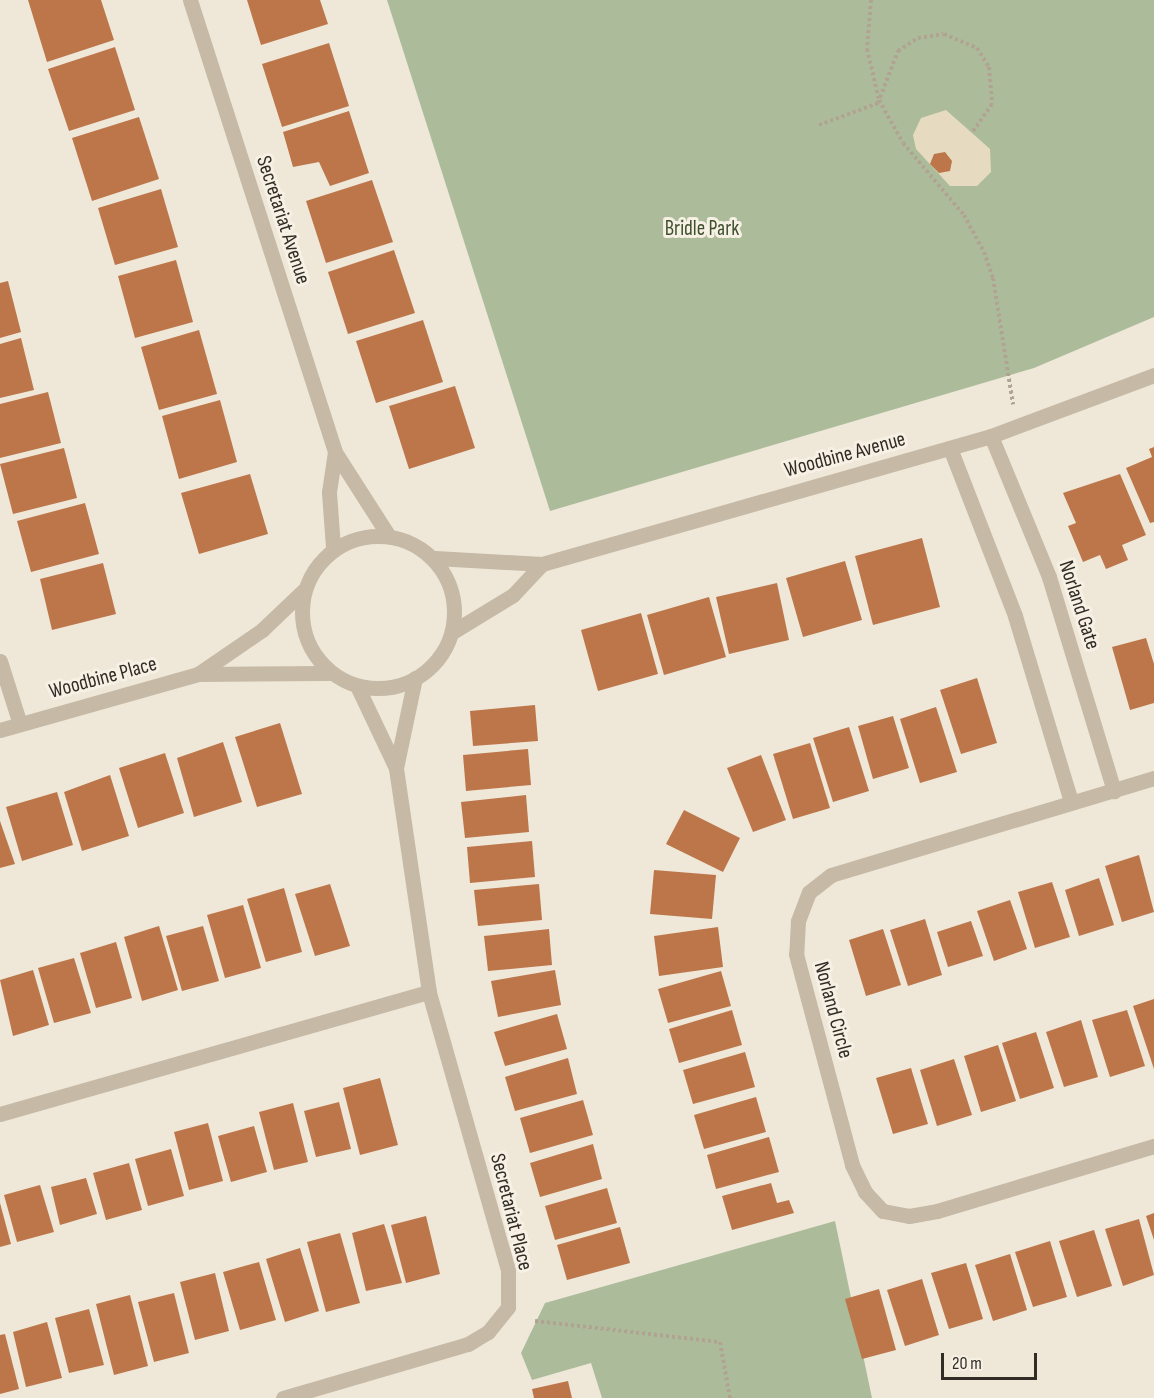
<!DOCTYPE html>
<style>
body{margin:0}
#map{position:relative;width:1154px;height:1398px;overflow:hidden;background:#efe8d9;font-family:"Sofia Sans Condensed",sans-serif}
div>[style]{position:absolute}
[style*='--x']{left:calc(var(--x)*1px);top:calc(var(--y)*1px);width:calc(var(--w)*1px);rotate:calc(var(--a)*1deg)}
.green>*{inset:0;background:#acbc9b}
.plaza>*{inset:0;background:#e6dbc1}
.building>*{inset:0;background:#bc764a}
.path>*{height:4px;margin-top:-2px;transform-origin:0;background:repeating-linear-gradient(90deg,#b1a391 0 3px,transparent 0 6px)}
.minor>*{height:15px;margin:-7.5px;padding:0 7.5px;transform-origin:7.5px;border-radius:7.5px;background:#c6b9a6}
.minor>.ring{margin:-7.5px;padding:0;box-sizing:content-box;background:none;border:15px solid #c6b9a6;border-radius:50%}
span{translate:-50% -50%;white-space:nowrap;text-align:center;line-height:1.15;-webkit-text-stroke:6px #f7f1e5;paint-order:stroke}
.street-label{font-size:21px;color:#322c26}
.park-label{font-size:21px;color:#3d4f2c}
.scale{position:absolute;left:941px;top:1353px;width:96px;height:27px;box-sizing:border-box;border:3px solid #322c26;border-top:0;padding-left:8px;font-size:18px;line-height:21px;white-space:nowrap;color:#322c26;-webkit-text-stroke:4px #f7f1e5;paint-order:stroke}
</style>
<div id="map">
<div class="green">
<div style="clip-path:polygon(387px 0,1154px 0,1154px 317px,1034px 368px,550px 511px)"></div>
<div style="clip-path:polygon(835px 1221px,872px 1398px,602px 1398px,591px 1363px,532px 1380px,521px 1353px,545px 1303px)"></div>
</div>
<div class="plaza">
<div style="clip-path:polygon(946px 110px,990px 149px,991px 172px,977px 186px,950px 186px,916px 149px,913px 135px,921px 118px)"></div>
</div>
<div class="building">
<div style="clip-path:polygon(28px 0,101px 0,114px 40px,47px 62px)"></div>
<div style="clip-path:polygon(247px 0,320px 0,328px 24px,261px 45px)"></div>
<div style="clip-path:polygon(329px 43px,349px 106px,282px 127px,262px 64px)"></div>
<div style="clip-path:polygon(115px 47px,135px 110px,69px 131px,48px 69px)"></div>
<div style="clip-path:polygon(349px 111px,369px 173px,330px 186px,319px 162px,293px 167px,283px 132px)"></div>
<div style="clip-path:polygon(139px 117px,159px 179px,92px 201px,72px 138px)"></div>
<div style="clip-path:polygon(945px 152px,952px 161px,950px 171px,939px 173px,930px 164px,934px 154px)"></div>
<div style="clip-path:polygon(372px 180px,393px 242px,326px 263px,306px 201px)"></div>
<div style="clip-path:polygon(161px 189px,178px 247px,115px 265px,98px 208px)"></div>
<div style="clip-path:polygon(394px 250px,415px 313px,348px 334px,328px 272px)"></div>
<div style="clip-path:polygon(176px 260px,193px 322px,135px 338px,118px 276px)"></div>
<div style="clip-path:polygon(8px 281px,21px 332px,0 338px,0 283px)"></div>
<div style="clip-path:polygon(423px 320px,443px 382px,376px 403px,356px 341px)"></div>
<div style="clip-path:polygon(199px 330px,217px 394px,159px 410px,141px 347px)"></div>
<div style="clip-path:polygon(21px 338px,34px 390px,0 398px,0 344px)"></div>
<div style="clip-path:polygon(455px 386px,475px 448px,409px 469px,389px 406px)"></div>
<div style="clip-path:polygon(48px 392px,61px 443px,0 458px,0 404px)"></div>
<div style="clip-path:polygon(220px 400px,237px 462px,179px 479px,162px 416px)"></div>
<div style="clip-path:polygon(1154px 447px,1154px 522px,1150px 523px,1126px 468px,1152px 457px,1149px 449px)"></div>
<div style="clip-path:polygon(64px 448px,77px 498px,13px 514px,0 464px)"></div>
<div style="clip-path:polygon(250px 474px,268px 534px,199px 554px,181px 493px)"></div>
<div style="clip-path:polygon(1120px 474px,1146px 535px,1122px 545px,1128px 560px,1106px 569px,1100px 555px,1083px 562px,1068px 526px,1076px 523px,1063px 493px)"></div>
<div style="clip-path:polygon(85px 503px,99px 554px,31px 572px,17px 521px)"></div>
<div style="clip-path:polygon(922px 538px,940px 607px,873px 625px,855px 556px)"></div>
<div style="clip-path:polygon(845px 561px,862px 620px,803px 637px,786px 578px)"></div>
<div style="clip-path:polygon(103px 563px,116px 614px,52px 630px,40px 579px)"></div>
<div style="clip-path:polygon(777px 583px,789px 640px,729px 654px,716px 597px)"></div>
<div style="clip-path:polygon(709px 597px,726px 657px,664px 675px,647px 615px)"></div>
<div style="clip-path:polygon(641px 613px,658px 674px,598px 691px,581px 630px)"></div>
<div style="clip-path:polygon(1146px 638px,1154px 664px,1154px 703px,1130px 710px,1112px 647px)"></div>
<div style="clip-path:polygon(977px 678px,997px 743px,961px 754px,940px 690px)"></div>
<div style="clip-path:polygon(535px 705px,538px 741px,473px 746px,470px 711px)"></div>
<div style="clip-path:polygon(936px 707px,957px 772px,920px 783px,900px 719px)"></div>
<div style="clip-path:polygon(893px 716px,909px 768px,873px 779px,858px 726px)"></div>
<div style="clip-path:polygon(280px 723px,302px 794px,257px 807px,235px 737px)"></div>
<div style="clip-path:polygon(849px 727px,869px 791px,833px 802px,813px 738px)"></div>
<div style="clip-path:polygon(223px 742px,242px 802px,194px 817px,177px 758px)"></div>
<div style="clip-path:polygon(810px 743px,830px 808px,793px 819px,773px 754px)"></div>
<div style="clip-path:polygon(528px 749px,531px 785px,466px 791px,463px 755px)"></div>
<div style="clip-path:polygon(165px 753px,184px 813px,138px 828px,119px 768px)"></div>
<div style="clip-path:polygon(761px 755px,786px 820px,753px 832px,727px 768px)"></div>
<div style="clip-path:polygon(110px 775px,129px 836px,82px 851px,64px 792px)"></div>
<div style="clip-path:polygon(57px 792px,73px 845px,22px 861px,6px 807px)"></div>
<div style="clip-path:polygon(526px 795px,529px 832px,465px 838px,461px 802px)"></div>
<div style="clip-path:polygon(684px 810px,740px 838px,723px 872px,666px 844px)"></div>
<div style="clip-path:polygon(0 821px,15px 864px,0 868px)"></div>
<div style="clip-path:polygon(532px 841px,535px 877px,470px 883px,467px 847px)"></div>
<div style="clip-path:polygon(1139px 855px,1154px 912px,1122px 922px,1105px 866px)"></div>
<div style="clip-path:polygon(654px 870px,716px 875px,712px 919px,650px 914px)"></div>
<div style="clip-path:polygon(1099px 878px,1114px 925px,1079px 936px,1065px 890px)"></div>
<div style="clip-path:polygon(1052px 882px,1070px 937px,1035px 948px,1018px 892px)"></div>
<div style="clip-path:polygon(330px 884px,350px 946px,315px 956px,295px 894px)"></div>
<div style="clip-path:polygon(539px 884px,542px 920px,478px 926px,474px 890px)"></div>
<div style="clip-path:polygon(284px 888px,302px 952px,266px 962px,247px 899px)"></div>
<div style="clip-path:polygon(1010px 900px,1027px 949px,994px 961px,977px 911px)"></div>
<div style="clip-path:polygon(243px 905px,261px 968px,225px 978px,207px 915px)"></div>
<div style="clip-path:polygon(925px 919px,942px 975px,908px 986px,890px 930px)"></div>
<div style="clip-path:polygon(971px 921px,983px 956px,948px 967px,937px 932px)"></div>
<div style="clip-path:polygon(159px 926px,178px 990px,142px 1001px,124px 937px)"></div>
<div style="clip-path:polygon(203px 926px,219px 981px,182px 991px,166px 936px)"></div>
<div style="clip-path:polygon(718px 927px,723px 967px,659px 976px,654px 936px)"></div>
<div style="clip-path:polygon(549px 929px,552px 965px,488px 971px,484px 936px)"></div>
<div style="clip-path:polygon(883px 929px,901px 985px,866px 996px,849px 940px)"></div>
<div style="clip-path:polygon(116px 942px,132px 998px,96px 1008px,80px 953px)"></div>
<div style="clip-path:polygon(74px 958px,91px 1013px,54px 1023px,38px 968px)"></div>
<div style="clip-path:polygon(33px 970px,49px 1025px,13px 1036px,0 980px)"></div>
<div style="clip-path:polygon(555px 970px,561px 1005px,498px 1017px,491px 981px)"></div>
<div style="clip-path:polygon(721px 971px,731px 1006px,668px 1023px,658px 989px)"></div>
<div style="clip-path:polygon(1154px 999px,1154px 1069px,1133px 1006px)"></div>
<div style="clip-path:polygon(732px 1010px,742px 1045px,679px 1063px,669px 1029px)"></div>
<div style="clip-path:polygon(1127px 1010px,1145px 1066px,1110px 1077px,1092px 1020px)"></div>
<div style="clip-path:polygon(557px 1014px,567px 1049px,505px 1066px,494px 1032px)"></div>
<div style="clip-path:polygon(1081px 1020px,1098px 1077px,1064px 1087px,1046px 1032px)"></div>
<div style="clip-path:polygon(1036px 1032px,1054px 1088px,1020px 1099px,1002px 1043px)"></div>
<div style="clip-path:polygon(998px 1045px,1016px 1101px,981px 1112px,964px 1056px)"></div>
<div style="clip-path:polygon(745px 1052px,755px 1087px,693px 1104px,683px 1070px)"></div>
<div style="clip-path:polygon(568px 1058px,577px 1094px,515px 1111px,505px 1077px)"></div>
<div style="clip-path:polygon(954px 1059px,972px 1115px,937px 1126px,920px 1070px)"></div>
<div style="clip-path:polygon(911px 1068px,928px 1124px,893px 1134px,876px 1078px)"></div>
<div style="clip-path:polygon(380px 1078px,398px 1145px,360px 1155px,343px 1088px)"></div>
<div style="clip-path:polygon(756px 1097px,766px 1132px,704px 1149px,694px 1115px)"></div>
<div style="clip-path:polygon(583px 1100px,593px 1135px,530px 1153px,520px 1118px)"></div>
<div style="clip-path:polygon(339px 1102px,351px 1149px,316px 1157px,304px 1111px)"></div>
<div style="clip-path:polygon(293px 1103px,308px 1162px,274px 1170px,259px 1112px)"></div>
<div style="clip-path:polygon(208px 1123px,223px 1181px,189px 1190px,174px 1132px)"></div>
<div style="clip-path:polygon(254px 1126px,267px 1172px,231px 1182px,218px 1136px)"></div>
<div style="clip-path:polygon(769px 1137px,779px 1172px,716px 1189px,707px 1155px)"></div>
<div style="clip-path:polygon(593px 1144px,602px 1179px,540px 1197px,530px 1163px)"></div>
<div style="clip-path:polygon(171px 1149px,184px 1196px,148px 1206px,135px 1159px)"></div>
<div style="clip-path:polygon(129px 1163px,142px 1210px,106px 1220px,93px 1173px)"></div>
<div style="clip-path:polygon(86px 1178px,97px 1214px,60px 1225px,51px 1187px)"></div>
<div style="clip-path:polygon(771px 1183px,777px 1203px,789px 1200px,794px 1213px,732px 1230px,722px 1196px)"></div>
<div style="clip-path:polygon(40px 1185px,54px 1232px,17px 1242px,4px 1195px)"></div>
<div style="clip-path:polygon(607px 1188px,617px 1223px,555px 1240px,545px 1206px)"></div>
<div style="clip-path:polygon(0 1203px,11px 1244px,0 1247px)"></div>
<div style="clip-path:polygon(1154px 1213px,1154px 1240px,1146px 1216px)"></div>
<div style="clip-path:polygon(426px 1216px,440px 1274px,406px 1283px,391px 1225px)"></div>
<div style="clip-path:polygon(1139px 1219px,1154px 1275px,1123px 1286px,1105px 1229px)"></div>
<div style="clip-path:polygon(384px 1224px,402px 1283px,366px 1291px,352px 1233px)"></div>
<div style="clip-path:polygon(620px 1227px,630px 1263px,567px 1280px,557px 1245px)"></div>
<div style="clip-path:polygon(1094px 1230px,1112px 1286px,1077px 1297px,1059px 1241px)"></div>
<div style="clip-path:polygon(340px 1233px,360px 1303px,326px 1312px,307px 1242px)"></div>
<div style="clip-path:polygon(1050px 1241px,1067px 1297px,1033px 1307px,1015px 1252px)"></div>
<div style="clip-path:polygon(300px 1248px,319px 1311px,285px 1322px,266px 1259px)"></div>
<div style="clip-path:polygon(1010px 1254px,1027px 1310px,993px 1321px,975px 1265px)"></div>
<div style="clip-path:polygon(259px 1262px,276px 1320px,240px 1330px,223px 1272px)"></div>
<div style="clip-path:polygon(966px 1263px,983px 1319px,949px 1329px,931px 1273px)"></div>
<div style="clip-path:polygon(215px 1273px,229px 1331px,195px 1340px,180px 1282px)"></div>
<div style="clip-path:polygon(922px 1279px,939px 1335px,905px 1346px,887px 1290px)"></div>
<div style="clip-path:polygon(879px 1289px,896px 1350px,862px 1359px,845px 1299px)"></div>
<div style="clip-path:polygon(174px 1293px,189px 1353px,154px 1362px,138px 1302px)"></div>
<div style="clip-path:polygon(130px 1295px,148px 1366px,114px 1375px,96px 1304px)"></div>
<div style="clip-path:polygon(89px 1309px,104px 1365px,69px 1373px,55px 1318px)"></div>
<div style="clip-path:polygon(47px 1322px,62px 1378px,26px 1387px,13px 1332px)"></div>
<div style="clip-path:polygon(5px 1334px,19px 1389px,0 1394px,0 1335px)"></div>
<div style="clip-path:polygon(568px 1381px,572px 1398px,534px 1398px,532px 1389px)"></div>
</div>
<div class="path">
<div style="--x:871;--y:0;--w:49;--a:94.7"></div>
<div style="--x:867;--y:49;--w:52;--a:76.8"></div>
<div style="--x:879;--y:100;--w:49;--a:60.8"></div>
<div style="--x:903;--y:143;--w:94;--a:49.7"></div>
<div style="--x:964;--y:215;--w:42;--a:61.6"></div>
<div style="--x:984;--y:252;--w:28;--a:71"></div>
<div style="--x:993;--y:278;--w:128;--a:81"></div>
<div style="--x:819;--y:125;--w:63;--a:-20.4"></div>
<div style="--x:878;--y:103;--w:56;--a:-69"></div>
<div style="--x:898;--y:51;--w:24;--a:-33"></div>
<div style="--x:918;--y:38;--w:26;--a:-9"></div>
<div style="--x:944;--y:34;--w:36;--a:23"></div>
<div style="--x:977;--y:48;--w:22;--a:58"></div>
<div style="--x:989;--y:67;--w:37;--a:85"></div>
<div style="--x:992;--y:104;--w:33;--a:125"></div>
<div style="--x:535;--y:1321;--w:186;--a:6.5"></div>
<div style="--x:720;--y:1342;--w:57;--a:79.9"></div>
</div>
<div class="minor">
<div style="--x:190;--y:0;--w:475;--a:72.2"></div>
<div style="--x:335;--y:452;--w:98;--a:57.4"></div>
<div style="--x:991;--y:436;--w:152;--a:67.6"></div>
<div style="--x:1049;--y:577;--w:224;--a:73.1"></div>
<div style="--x:950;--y:448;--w:180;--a:68.8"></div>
<div style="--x:1015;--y:616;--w:194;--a:73.2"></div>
<div class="ring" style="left:302px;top:536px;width:137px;height:137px"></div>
<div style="--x:333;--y:547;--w:55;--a:-94.2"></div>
<div style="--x:329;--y:492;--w:40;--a:-81.5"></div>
<div style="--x:435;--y:558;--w:107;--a:3.2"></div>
<div style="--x:542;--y:564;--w:467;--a:-15.9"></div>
<div style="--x:991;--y:436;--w:174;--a:-20.5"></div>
<div style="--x:454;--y:631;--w:69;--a:-31.4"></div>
<div style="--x:513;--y:595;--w:42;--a:-46.9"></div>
<div style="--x:0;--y:661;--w:66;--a:72.4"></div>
<div style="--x:198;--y:674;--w:78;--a:-34.5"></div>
<div style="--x:262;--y:630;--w:57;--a:-43.6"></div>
<div style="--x:0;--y:730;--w:206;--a:-15.8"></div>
<div style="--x:198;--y:674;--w:130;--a:-0.4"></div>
<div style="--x:396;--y:768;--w:92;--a:-78.1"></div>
<div style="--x:1154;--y:778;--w:337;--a:163.3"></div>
<div style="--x:831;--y:875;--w:28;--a:142"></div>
<div style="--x:809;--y:892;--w:31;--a:111"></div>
<div style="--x:798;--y:921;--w:33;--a:93"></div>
<div style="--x:796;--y:954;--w:218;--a:75.1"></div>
<div style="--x:852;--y:1165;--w:30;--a:64"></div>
<div style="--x:865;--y:1192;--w:26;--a:47"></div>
<div style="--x:883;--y:1211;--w:26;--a:11"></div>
<div style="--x:909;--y:1216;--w:28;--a:-10"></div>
<div style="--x:937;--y:1211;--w:227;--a:-16.7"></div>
<div style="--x:0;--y:1114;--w:446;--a:-15.9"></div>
<div style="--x:283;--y:1398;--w:193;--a:-16.3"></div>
<div style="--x:468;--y:1344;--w:23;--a:-31"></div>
<div style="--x:488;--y:1332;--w:32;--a:-51"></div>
<div style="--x:508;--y:1307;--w:37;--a:-90"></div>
<div style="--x:508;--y:1270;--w:289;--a:-105.9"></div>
<div style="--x:429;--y:992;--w:226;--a:-98.4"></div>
<div style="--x:396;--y:768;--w:89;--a:-115.4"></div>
</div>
<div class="street-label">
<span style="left:283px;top:220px;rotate:72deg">Secretariat Avenue</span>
<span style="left:845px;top:455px;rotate:-15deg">Woodbine Avenue</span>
<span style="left:1079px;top:605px;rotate:72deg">Norland Gate</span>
<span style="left:103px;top:678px;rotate:-15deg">Woodbine Place</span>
<span style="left:833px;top:1010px;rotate:75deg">Norland Circle</span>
<span style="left:511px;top:1212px;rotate:76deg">Secretariat Place</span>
</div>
<div class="park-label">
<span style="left:702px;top:229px">Bridle Park</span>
</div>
<div class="scale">20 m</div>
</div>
